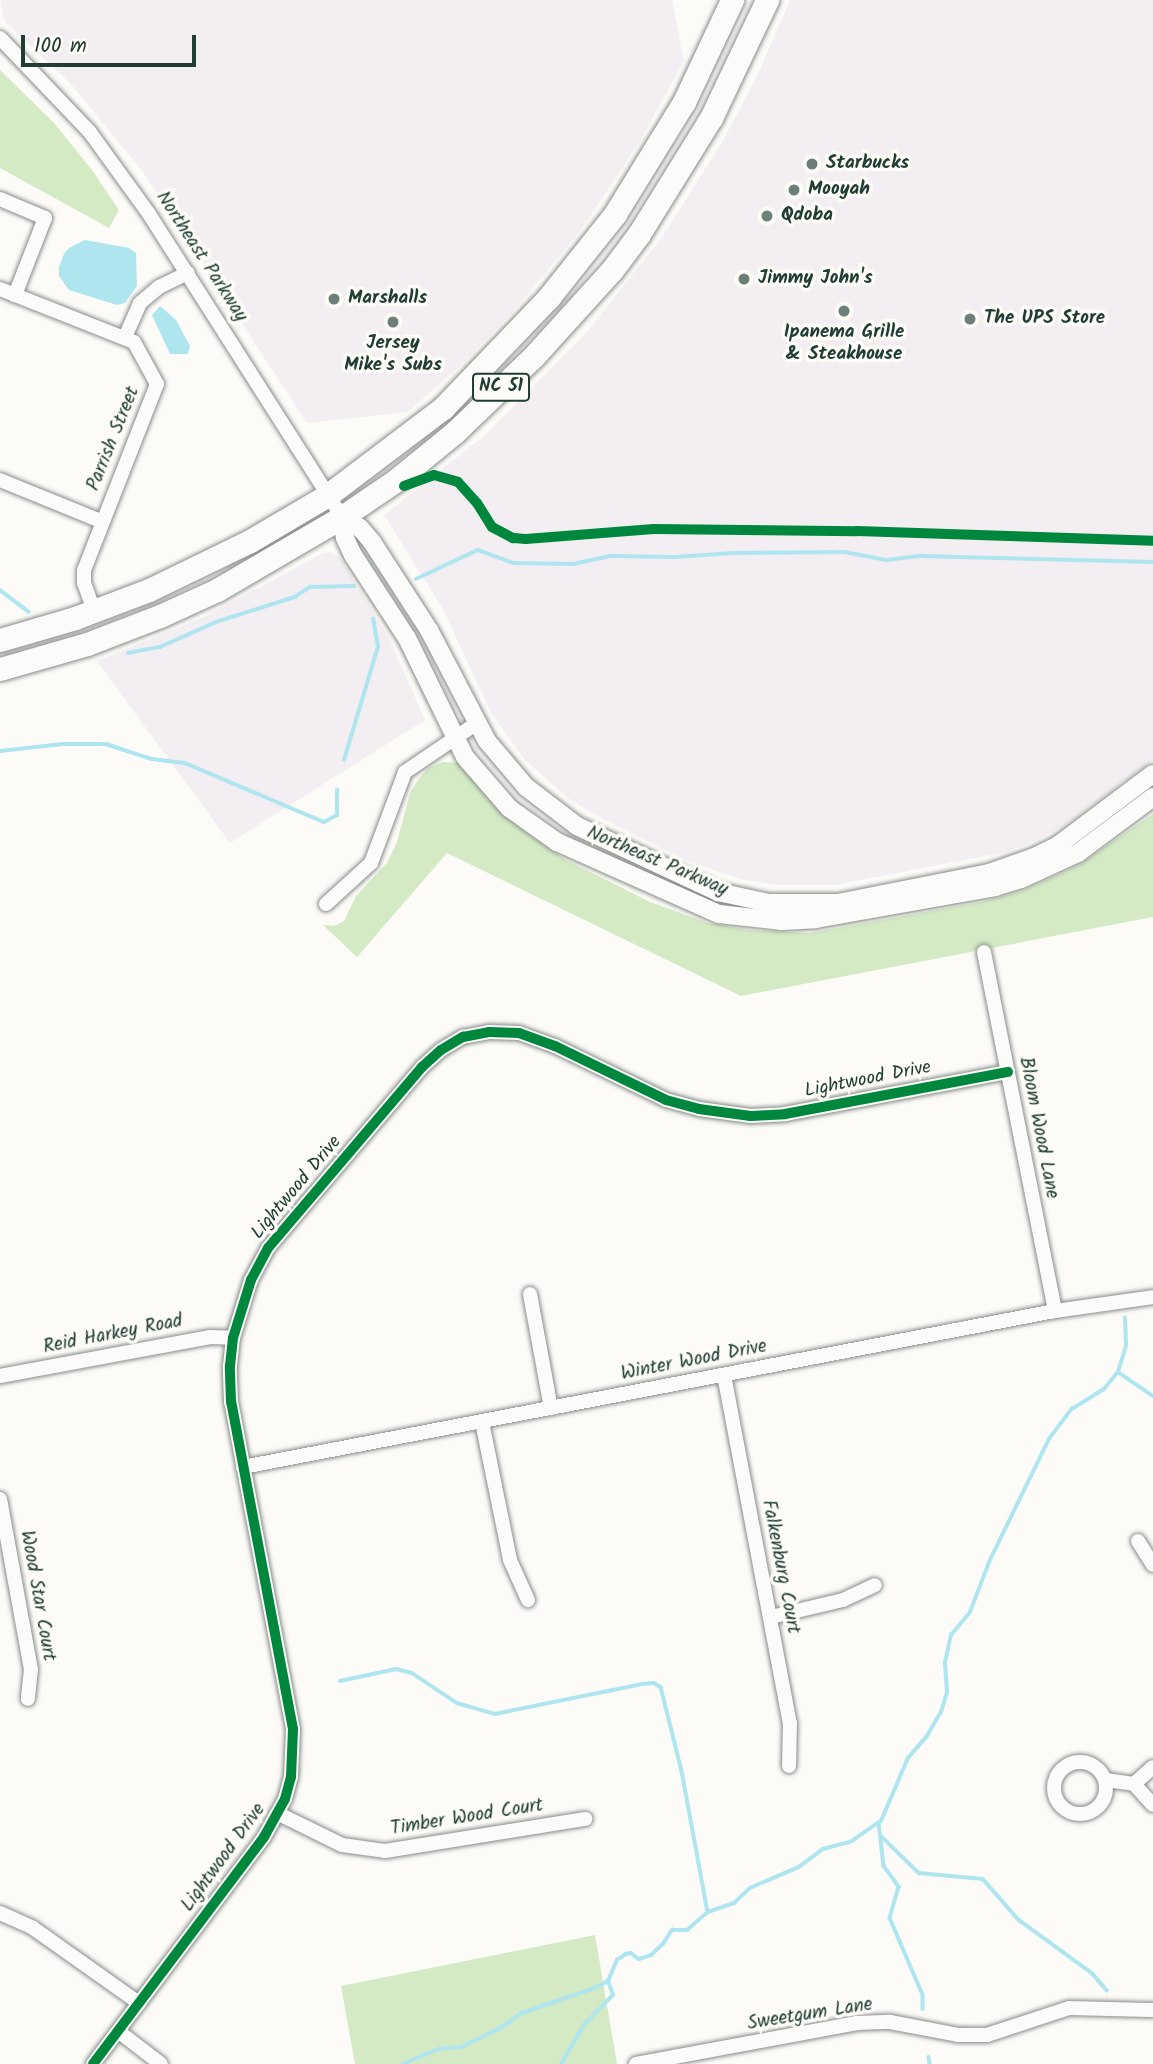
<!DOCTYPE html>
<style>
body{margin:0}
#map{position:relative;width:1153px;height:2064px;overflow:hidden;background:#fcfbf8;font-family:Kalam,sans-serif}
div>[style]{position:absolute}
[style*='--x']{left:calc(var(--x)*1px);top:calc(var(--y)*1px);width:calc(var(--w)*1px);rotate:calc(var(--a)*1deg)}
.built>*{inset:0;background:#f3eef2}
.green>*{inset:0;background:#d4eac4}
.water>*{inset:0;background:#aee5ee}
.stream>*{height:3.5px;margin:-1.75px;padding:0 1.75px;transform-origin:1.75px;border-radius:1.75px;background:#aee5ee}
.roads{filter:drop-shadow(0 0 2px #888d8a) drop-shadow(0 0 2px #888d8a)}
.minor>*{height:14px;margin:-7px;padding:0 7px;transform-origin:7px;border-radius:7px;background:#fbfbf9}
.minor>.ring{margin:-7px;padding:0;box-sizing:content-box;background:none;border:14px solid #fbfbf9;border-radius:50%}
.tertiary>*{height:18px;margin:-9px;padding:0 9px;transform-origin:9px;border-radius:9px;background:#fbfbf9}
.primary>*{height:23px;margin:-11.5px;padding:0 11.5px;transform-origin:11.5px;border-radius:11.5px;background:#fbfbf9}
.cycleway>*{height:10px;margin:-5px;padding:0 5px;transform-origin:5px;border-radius:5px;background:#00873e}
.dots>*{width:19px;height:19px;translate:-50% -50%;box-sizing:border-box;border:4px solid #fdfcf7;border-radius:50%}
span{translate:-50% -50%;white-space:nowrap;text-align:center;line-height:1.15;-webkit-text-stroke:7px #fdfcf7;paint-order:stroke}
.shield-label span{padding:2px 5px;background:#fdfcf7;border:2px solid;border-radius:5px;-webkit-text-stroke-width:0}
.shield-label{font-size:18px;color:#1f3d34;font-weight:700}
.poi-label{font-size:19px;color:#1f3d34;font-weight:700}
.left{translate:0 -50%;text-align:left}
.street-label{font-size:19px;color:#1f3d34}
.scale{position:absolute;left:21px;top:35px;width:175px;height:32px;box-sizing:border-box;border:4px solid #1f3d34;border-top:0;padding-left:9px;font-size:21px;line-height:24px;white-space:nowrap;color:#1f3d34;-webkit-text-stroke:5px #fdfcf7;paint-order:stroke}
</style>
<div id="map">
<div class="built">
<div style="clip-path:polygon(0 0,672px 0,684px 61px,640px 141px,581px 230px,512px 313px,462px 364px,408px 412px,307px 423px,143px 172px,70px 83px,5px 22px)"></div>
<div style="clip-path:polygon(790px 0,1153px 0,1153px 760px,1071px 821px,1039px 839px,1006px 852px,835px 885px,777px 885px,740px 879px,685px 860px,603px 819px,569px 799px,525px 760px,491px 713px,444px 611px,384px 515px,485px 435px,586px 333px,663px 236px,724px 139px,759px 72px)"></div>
<div style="clip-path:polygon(332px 552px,340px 558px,389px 638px,425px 720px,230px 843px,97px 661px,206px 616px,323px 553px)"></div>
</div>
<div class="green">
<div style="clip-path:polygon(0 70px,54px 123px,92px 170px,119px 210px,109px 228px,0 168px)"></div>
<div style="clip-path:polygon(443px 762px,459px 763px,493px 804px,528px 834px,566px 860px,650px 902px,708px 923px,749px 930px,810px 933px,982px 902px,1022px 891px,1079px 865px,1153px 814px,1153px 917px,741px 996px,447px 853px,357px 957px,323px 925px,334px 926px,344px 921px,356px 896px,387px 863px,397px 842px,410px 793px,418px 780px,428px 768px)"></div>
<div style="clip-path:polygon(595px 1935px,617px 2064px,355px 2064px,341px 1986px)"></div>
</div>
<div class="water">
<div style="clip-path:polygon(85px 240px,129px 248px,136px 253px,137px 286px,125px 303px,117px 305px,69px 290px,59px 276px,59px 267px,64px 254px,69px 248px)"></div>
<div style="clip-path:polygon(160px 306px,176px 320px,190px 346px,188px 354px,170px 354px,152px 315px)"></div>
</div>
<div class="stream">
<div style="--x:416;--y:579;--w:68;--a:-25.1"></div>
<div style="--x:478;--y:550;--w:38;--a:20"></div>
<div style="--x:514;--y:563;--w:59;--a:1"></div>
<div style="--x:573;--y:564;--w:39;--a:-12"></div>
<div style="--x:611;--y:556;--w:64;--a:0.9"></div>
<div style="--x:675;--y:557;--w:58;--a:-3.9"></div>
<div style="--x:733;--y:553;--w:112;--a:-0.5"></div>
<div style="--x:845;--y:552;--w:42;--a:11"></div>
<div style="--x:886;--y:560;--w:35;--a:-7"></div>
<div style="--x:921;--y:556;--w:232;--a:1.5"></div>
<div style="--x:0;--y:590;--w:36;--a:37"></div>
<div style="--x:128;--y:653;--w:33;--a:-11"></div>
<div style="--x:160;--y:647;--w:64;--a:-23.8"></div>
<div style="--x:219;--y:621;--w:80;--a:-17.5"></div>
<div style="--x:295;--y:597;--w:18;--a:-34"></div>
<div style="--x:310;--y:587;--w:44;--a:-1.3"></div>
<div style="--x:0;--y:751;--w:63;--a:-6.3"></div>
<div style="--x:63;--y:744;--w:43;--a:0"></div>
<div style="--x:106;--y:744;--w:48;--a:18.1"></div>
<div style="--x:152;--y:759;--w:33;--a:7"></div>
<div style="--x:185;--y:763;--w:151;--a:23"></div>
<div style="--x:324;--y:822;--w:15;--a:-28"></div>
<div style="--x:337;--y:815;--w:25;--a:-90"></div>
<div style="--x:344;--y:760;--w:118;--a:-73.3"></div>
<div style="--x:378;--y:647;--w:28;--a:-100"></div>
<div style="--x:1118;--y:1372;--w:42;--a:34.4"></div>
<div style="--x:340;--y:1681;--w:57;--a:-12.1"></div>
<div style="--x:396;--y:1669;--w:16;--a:14"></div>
<div style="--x:412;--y:1673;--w:54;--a:33.7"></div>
<div style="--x:457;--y:1703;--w:40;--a:16"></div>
<div style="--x:495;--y:1714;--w:150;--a:-11.5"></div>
<div style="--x:642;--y:1684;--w:12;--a:-5"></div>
<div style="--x:654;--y:1683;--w:8;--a:30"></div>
<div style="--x:661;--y:1687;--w:87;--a:76"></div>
<div style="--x:682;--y:1771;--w:143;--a:79.6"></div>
<div style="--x:879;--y:1823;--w:43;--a:83.4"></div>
<div style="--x:884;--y:1866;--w:26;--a:54"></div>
<div style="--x:899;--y:1887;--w:32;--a:106"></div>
<div style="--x:890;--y:1918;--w:84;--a:66.8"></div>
<div style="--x:923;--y:1995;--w:14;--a:90"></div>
<div style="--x:881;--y:1836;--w:53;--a:44.2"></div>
<div style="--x:919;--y:1873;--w:64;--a:5.4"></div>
<div style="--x:983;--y:1879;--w:55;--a:48.7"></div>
<div style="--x:1019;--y:1920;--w:90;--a:36"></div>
<div style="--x:1092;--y:1973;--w:23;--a:49"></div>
<div style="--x:929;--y:2057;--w:7;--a:82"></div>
<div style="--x:403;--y:2064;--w:39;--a:-23"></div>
<div style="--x:439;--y:2049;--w:22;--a:-5"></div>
<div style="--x:461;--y:2047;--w:44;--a:-25.4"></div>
<div style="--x:501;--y:2028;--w:26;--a:-36"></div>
<div style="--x:522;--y:2013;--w:77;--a:-18.9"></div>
<div style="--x:595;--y:1988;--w:15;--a:-28"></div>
<div style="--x:608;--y:1981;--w:23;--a:-67"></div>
<div style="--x:617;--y:1960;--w:11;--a:-34"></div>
<div style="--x:626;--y:1954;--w:5;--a:-11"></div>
<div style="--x:631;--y:1953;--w:10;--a:37"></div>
<div style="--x:639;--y:1959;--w:13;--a:-18"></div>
<div style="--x:651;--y:1955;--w:16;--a:-43"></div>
<div style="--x:663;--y:1944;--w:17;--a:-57"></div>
<div style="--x:672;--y:1930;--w:15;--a:0"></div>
<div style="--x:687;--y:1930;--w:28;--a:-41"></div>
<div style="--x:708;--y:1912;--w:28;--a:-19"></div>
<div style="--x:734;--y:1903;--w:22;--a:-43"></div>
<div style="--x:750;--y:1888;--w:53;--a:-23.2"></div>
<div style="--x:799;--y:1867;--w:30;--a:-37"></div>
<div style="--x:823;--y:1849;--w:30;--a:-15"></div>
<div style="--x:852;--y:1841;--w:35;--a:-35"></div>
<div style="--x:881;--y:1821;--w:69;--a:-66.8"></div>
<div style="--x:908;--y:1758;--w:29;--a:-49"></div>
<div style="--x:927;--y:1736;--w:28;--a:-60"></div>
<div style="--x:941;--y:1712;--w:21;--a:-73"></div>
<div style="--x:947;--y:1692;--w:29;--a:-94"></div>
<div style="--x:945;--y:1663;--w:29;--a:-78"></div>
<div style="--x:951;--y:1635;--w:30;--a:-50"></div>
<div style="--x:970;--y:1612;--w:56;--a:-69"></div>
<div style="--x:990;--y:1560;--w:135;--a:-64"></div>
<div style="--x:1049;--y:1439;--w:38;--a:-53"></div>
<div style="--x:1072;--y:1409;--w:38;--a:-32"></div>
<div style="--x:1104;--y:1389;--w:22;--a:-51"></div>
<div style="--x:1118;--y:1372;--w:28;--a:-73"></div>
<div style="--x:1126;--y:1345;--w:27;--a:-92"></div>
<div style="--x:561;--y:2064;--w:45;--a:-59.5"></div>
<div style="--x:584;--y:2025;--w:42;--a:-46"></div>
<div style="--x:613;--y:1995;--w:15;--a:-110"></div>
</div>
<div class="roads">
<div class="minor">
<div style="--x:0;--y:38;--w:129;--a:46.3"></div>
<div style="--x:89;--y:131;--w:102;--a:54.1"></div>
<div style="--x:149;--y:214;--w:359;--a:57.5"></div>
<div style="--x:0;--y:199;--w:49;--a:22.9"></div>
<div style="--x:45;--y:218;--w:83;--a:111.3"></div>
<div style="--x:0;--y:289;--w:144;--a:21.6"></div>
<div style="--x:134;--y:342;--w:48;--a:61.3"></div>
<div style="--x:157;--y:384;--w:200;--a:111.4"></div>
<div style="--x:84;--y:570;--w:13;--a:90"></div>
<div style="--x:84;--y:583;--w:30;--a:70"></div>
<div style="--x:125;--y:337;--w:37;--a:-66"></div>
<div style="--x:140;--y:303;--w:25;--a:-40"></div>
<div style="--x:159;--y:287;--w:32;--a:-26"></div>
<div style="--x:0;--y:480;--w:109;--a:22.1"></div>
<div style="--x:326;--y:904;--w:61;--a:-42.3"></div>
<div style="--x:371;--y:863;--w:97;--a:-69.5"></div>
<div style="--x:405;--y:772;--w:87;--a:-34.2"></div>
<div style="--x:984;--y:952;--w:366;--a:78.8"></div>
<div style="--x:530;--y:1294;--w:116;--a:79.6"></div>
<div style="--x:724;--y:1375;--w:354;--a:79.3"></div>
<div style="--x:790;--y:1723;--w:43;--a:91.3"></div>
<div style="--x:0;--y:1376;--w:214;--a:-10.5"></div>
<div style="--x:210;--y:1337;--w:23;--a:2"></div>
<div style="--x:482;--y:1422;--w:141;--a:78.5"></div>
<div style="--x:510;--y:1560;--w:44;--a:65.8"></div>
<div style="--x:243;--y:1467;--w:827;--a:-10.88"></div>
<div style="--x:1055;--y:1311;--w:99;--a:-8.1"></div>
<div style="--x:0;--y:1499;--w:173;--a:79.7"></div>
<div style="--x:31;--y:1669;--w:30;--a:96"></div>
<div style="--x:1138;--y:1541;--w:28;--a:58"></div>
<div style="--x:771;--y:1617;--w:74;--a:-13.3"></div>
<div style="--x:843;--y:1600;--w:35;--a:-25"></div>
<div class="ring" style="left:1054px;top:1762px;width:38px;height:38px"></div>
<div style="--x:1106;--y:1780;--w:28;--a:8"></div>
<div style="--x:1134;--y:1784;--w:28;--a:48"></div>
<div style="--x:1134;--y:1784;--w:25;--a:-42"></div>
<div style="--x:279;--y:1814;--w:70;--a:26.2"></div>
<div style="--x:342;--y:1845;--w:43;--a:7.9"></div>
<div style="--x:385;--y:1851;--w:203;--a:-9.1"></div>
<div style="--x:0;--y:1913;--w:36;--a:24"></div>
<div style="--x:33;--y:1928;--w:130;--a:35.3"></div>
<div style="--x:118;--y:2031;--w:54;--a:37.5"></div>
<div style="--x:93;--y:2064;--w:284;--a:-53"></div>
<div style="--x:264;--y:1837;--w:43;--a:-61.1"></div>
<div style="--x:285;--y:1799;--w:23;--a:-75"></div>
<div style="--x:291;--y:1777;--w:48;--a:-87.6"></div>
<div style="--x:293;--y:1729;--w:333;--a:-100.7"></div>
<div style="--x:231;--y:1402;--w:36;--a:-92"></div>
<div style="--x:230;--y:1366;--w:28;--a:-84"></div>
<div style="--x:233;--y:1338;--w:61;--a:-72.8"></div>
<div style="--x:251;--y:1280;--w:36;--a:-62"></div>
<div style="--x:268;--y:1248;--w:238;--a:-49.6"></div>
<div style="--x:422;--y:1067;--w:25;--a:-42"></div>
<div style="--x:441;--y:1050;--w:26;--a:-31"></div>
<div style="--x:463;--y:1037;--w:26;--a:-11"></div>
<div style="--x:489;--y:1032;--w:30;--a:2"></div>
<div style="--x:519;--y:1033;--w:38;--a:20"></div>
<div style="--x:555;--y:1046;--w:123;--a:25.9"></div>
<div style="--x:666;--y:1100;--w:34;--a:15"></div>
<div style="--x:699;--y:1109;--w:52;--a:7.7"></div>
<div style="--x:751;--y:1116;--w:34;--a:-3"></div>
<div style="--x:785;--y:1114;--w:227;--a:-10.7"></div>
<div style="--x:636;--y:2064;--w:225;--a:-10.5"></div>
<div style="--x:857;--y:2023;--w:33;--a:-2"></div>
<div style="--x:890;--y:2022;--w:69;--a:10.8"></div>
<div style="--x:958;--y:2035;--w:29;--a:0"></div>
<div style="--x:987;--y:2035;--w:86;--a:-18.2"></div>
<div style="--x:1069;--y:2008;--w:84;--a:1.4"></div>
</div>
<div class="tertiary">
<div style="--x:342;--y:517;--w:21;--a:82"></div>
<div style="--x:345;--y:538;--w:19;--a:65"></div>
<div style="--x:353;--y:555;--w:99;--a:57"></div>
<div style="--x:407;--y:638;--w:132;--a:64"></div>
<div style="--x:465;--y:757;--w:67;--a:49.2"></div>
<div style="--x:509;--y:808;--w:59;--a:35.3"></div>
<div style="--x:557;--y:842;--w:177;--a:24"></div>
<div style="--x:719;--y:914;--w:62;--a:6.4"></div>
<div style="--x:781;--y:921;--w:35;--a:-3"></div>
<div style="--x:816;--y:919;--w:182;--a:-10.1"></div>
<div style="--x:995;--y:887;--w:27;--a:-17"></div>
<div style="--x:1021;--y:879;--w:63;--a:-24.5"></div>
<div style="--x:1078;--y:853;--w:94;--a:-36.7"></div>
<div style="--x:342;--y:517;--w:21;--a:31"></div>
<div style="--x:360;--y:528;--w:18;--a:49"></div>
<div style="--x:372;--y:542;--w:105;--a:57.1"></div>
<div style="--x:429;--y:630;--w:125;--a:62.4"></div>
<div style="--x:487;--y:741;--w:60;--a:49.7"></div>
<div style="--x:526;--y:787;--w:64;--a:37.4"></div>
<div style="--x:577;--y:826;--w:156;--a:25.1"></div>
<div style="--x:718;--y:892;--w:52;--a:12.2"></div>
<div style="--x:769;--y:903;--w:69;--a:0"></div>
<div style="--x:838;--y:903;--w:154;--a:-11.2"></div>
<div style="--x:989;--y:873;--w:46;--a:-19.2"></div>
<div style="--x:1032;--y:858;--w:28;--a:-26"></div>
<div style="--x:1057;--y:846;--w:120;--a:-36.9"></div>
</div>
<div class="primary">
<div style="--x:0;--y:640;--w:78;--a:-16.3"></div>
<div style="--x:75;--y:618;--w:79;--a:-20.7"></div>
<div style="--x:149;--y:590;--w:112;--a:-25.9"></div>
<div style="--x:250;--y:541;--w:91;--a:-30.5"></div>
<div style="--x:328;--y:495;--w:144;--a:-37.1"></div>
<div style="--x:443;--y:408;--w:153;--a:-46.3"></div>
<div style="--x:549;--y:297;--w:106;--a:-51.5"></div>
<div style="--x:615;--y:214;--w:132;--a:-58.4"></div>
<div style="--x:684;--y:102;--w:113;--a:-64.8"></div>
<div style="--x:0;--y:669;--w:91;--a:-16"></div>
<div style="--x:87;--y:644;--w:78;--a:-21"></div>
<div style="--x:160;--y:616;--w:63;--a:-24.5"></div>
<div style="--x:217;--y:590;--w:145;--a:-30.3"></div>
<div style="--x:342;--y:517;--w:64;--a:-34.2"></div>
<div style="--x:395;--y:481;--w:77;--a:-39.2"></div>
<div style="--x:455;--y:432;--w:110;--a:-43.9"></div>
<div style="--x:534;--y:356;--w:116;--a:-47.8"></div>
<div style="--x:612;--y:270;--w:45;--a:-53.1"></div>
<div style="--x:639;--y:234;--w:137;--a:-58.2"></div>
<div style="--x:711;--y:118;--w:131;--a:-64.6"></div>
</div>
</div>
<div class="cycleway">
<div style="--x:404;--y:486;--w:32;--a:-20"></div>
<div style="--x:434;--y:475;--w:25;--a:16"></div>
<div style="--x:458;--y:482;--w:28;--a:48"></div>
<div style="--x:477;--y:503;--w:28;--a:58"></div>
<div style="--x:492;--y:527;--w:24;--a:28"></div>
<div style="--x:513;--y:538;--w:13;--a:4"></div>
<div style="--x:526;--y:539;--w:128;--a:-4.5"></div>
<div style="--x:654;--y:529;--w:203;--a:0.6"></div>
<div style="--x:857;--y:531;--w:296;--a:1.9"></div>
<div style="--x:93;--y:2064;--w:284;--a:-53"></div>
<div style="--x:264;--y:1837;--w:43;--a:-61.1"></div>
<div style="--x:285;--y:1799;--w:23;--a:-75"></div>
<div style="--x:291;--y:1777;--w:48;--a:-87.6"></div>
<div style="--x:293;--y:1729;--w:333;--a:-100.7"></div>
<div style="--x:231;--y:1402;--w:36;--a:-92"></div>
<div style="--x:230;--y:1366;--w:28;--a:-84"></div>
<div style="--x:233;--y:1338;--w:61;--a:-72.8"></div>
<div style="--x:251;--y:1280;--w:36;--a:-62"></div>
<div style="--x:268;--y:1248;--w:238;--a:-49.6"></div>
<div style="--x:422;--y:1067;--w:25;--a:-42"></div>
<div style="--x:441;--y:1050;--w:26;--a:-31"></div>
<div style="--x:463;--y:1037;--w:26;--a:-11"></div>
<div style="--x:489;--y:1032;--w:30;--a:2"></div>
<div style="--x:519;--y:1033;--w:38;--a:20"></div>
<div style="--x:555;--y:1046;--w:123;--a:25.9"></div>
<div style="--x:666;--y:1100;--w:34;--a:15"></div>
<div style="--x:699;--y:1109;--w:52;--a:7.7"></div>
<div style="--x:751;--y:1116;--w:34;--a:-3"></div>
<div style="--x:785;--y:1114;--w:227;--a:-10.7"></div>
</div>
<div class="dots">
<div style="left:812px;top:164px;background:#6c8079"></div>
<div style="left:794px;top:190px;background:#6c8079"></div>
<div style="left:767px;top:216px;background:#6c8079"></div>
<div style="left:744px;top:279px;background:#6c8079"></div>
<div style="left:334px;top:299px;background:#6c8079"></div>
<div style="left:844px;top:311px;background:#6c8079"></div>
<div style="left:970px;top:319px;background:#6c8079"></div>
<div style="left:393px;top:322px;background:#6c8079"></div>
</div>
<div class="shield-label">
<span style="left:501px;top:387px">NC 51</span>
</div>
<div class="poi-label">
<span class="left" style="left:826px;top:164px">Starbucks</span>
<span class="left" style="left:808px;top:190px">Mooyah</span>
<span class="left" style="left:781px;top:216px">Qdoba</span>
<span class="left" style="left:758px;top:279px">Jimmy John's</span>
<span class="left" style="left:348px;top:299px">Marshalls</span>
<span class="left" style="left:984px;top:319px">The UPS Store</span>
<span style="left:844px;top:344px">Ipanema Grille<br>&amp; Steakhouse</span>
<span style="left:393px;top:355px">Jersey<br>Mike's Subs</span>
</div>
<div class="street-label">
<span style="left:201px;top:257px;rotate:57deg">Northeast Parkway</span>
<span style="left:114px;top:439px;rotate:-68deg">Parrish Street</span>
<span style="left:657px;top:862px;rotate:23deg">Northeast Parkway</span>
<span style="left:868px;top:1080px;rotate:-11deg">Lightwood Drive</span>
<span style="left:1038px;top:1128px;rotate:79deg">Bloom Wood Lane</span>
<span style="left:297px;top:1188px;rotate:-50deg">Lightwood Drive</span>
<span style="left:113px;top:1335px;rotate:-11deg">Reid Harkey Road</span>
<span style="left:694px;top:1361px;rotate:-11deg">Winter Wood Drive</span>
<span style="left:780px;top:1567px;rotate:79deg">Falkenburg Court</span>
<span style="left:37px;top:1596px;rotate:80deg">Wood Star Court</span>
<span style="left:467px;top:1818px;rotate:-9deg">Timber Wood Court</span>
<span style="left:224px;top:1858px;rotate:-54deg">Lightwood Drive</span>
<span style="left:810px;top:2015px;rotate:-9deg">Sweetgum Lane</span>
</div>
<div class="scale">100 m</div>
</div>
